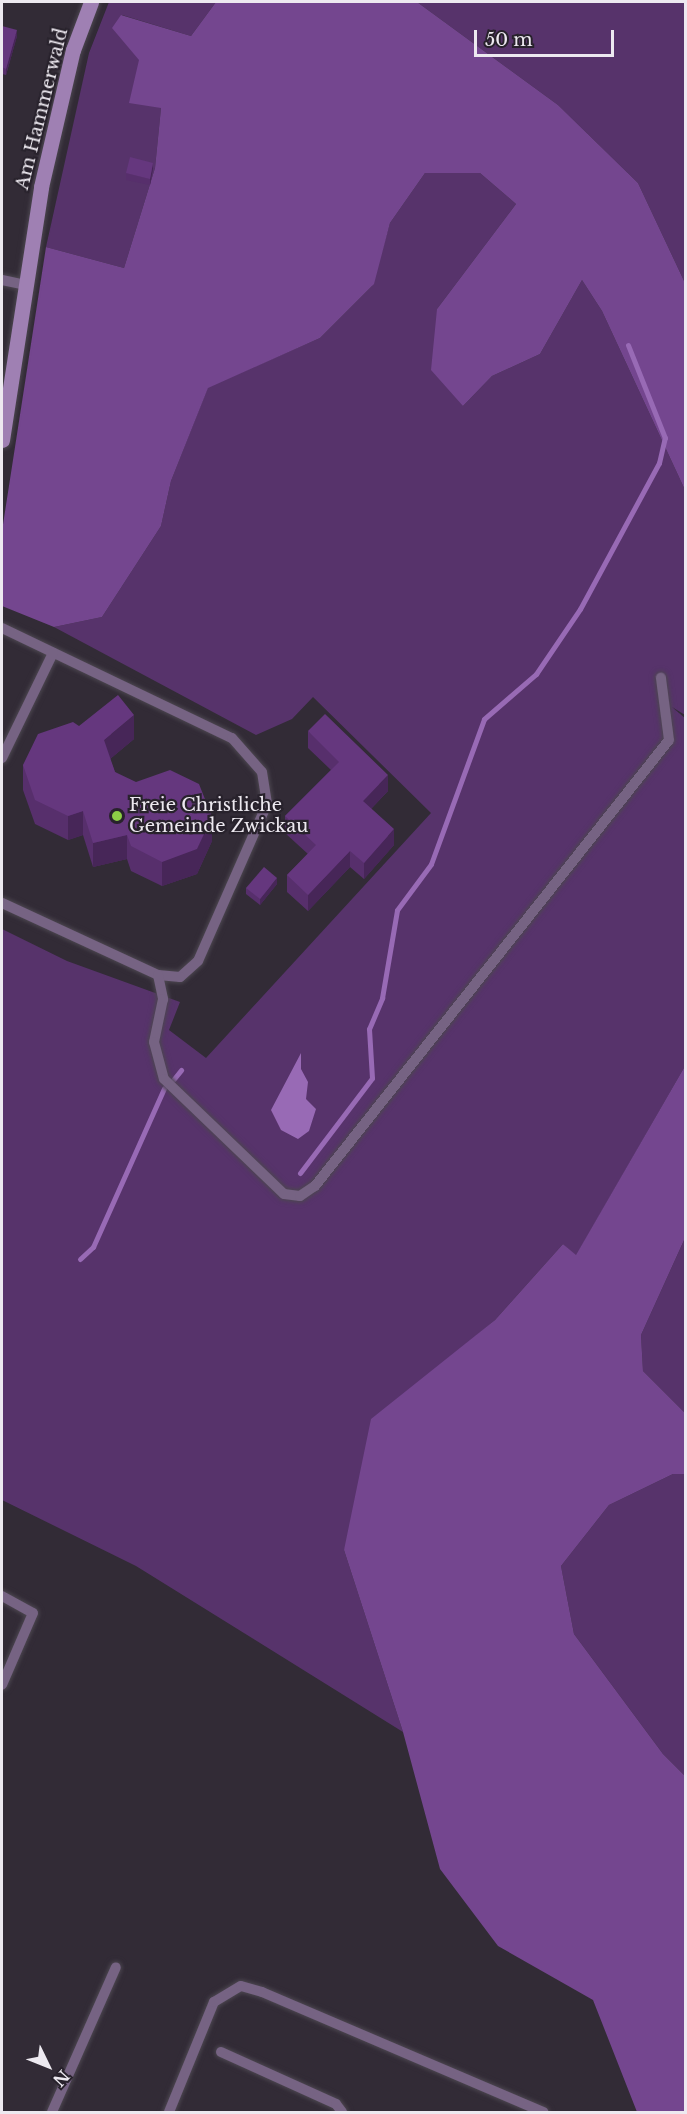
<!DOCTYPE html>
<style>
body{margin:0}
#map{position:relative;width:687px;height:2114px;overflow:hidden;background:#322b36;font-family:"Libre Baskerville",serif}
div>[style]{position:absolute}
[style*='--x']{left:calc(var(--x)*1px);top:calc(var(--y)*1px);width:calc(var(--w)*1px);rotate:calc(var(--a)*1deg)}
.green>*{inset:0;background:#57336b}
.forest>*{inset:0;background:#74468f}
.water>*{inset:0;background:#986ab5}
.stream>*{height:5px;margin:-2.5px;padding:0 2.5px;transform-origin:2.5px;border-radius:2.5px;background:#986ab5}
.roads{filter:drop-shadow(0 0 2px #4c4650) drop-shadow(0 0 2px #4c4650)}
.lane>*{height:10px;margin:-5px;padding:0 5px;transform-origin:5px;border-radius:5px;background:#766383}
.secondary>*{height:15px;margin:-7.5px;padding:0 7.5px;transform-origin:7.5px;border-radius:7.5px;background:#9f80b3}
.wall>*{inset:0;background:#572f6c}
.shaded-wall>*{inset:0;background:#472658}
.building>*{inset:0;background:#65377e}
.dots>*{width:16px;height:16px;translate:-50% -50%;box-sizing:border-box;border:3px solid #28222c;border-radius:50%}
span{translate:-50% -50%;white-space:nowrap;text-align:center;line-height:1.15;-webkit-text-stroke:4.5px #28222c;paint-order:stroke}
.street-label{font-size:18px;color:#ede9f0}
.poi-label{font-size:18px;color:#ede9f0}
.left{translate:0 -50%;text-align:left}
.frame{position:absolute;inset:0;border:3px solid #ede9f0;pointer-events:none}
.north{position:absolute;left:18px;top:2036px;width:60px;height:60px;-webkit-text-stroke:4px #28222c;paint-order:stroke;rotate:133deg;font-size:16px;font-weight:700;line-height:24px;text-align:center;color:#ede9f0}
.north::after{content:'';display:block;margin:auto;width:21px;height:27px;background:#ede9f0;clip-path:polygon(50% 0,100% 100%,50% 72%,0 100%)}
.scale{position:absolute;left:474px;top:30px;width:140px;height:27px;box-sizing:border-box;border:3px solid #ede9f0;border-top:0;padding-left:8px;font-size:18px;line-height:21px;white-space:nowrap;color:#ede9f0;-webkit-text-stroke:4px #28222c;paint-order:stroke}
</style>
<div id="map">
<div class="green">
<div style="clip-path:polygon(109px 2px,216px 2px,191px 36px,122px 15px,161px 108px,155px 168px,124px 268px,46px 247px,89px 53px)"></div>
<div style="clip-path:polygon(417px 2px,685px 2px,685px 283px,638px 183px,558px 105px)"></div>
<div style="clip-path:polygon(425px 173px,480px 173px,516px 204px,437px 309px,463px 406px,492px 376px,540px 354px,582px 280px,602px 311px,685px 490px,685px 715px,672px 707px,686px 719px,685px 1066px,576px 1256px,563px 1244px,495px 1320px,441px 1365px,344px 1550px,403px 1732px,136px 1566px,2px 1500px,2px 929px,67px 961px,180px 1002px,169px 1030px,206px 1058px,431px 813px,313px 697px,292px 719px,256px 735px,54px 627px,102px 617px,161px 526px,171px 481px,208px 387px,320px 338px,372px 286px,390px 223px)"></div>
<div style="clip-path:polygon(685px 1238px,685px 1413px,643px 1371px,641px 1335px)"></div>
<div style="clip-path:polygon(673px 1474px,685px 1474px,685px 1776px,663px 1754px,574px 1634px,561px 1566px,609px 1505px)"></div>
</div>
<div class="forest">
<div style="clip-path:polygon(216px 2px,417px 2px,558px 105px,638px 183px,685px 283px,685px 490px,602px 311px,582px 280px,540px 354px,492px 376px,463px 406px,431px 370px,437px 309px,516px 204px,480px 173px,425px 173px,390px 223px,374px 284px,320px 338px,208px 388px,171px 481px,161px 526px,102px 617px,54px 627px,2px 606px,2px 531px,46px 247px,124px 268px,155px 168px,161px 108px,129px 103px,139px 60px,112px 28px,121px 15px,191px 36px)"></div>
<div style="clip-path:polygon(685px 1066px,685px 1238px,641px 1335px,643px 1371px,685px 1413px,685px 1474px,673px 1474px,609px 1505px,561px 1566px,574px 1634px,663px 1754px,685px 1776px,685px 2112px,637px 2112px,593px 2000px,498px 1946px,440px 1869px,403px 1732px,344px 1550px,371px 1419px,495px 1320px,563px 1244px,576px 1255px)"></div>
</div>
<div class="water">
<div style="clip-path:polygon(301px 1053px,301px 1069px,308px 1082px,306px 1099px,316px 1109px,309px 1131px,298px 1139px,281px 1130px,271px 1110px)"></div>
</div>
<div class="stream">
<div style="--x:173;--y:1080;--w:13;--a:-51"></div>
<div style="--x:300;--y:1173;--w:119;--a:-52.8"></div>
<div style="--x:372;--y:1078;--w:49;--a:-93.5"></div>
<div style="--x:369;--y:1029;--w:34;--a:-67"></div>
<div style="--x:382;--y:998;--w:89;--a:-80.3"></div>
<div style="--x:397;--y:910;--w:57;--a:-53.5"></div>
<div style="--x:431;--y:864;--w:154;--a:-69.9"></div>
<div style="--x:484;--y:719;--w:69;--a:-40.9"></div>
<div style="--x:536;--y:674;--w:78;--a:-55.9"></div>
<div style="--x:580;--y:609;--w:166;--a:-61.6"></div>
<div style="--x:659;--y:463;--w:26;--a:-77"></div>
<div style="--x:665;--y:438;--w:100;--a:-111.7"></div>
<div style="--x:80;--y:1259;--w:18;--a:-43"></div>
<div style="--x:93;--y:1247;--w:174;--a:-65.9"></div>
</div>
<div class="roads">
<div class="lane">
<div style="--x:2;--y:280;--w:25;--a:12"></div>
<div style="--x:2;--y:628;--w:255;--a:25.6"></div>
<div style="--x:232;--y:738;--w:45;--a:48.6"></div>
<div style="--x:262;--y:772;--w:32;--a:81"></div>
<div style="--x:267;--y:804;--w:171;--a:113.7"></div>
<div style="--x:198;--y:961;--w:24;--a:138"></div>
<div style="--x:180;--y:977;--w:22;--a:-175"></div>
<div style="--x:158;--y:975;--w:172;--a:-155.2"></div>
<div style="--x:2;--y:758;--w:117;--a:-64.1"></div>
<div style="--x:158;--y:975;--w:25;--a:78"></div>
<div style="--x:163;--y:999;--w:44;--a:101.8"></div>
<div style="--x:154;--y:1042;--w:38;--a:75"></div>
<div style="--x:164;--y:1079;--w:166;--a:43.8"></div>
<div style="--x:284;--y:1194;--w:16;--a:7"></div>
<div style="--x:300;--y:1196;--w:18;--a:-34"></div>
<div style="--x:315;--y:1186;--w:569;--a:-51.56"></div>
<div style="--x:669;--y:740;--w:63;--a:-97.4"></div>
<div style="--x:2;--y:1596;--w:35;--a:29"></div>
<div style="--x:33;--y:1613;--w:78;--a:113.3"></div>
<div style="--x:221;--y:2052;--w:126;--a:24.3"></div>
<div style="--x:336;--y:2104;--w:10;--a:53"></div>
<div style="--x:52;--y:2112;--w:158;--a:-66.2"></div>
<div style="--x:169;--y:2112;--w:119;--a:-67.8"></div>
<div style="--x:214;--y:2002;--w:31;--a:-31"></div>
<div style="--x:241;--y:1986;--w:22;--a:16"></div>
<div style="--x:262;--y:1992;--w:306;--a:23.1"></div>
</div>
<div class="secondary">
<div style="--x:2;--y:440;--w:256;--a:-81.2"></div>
<div style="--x:41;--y:187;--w:141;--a:-76.9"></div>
<div style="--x:73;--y:50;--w:51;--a:-69.4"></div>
</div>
</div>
<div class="wall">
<div style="clip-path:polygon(2px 26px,17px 36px,6px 75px,2px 74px)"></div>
<div style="clip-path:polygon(153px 169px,150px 185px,126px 180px,126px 173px)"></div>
<div style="clip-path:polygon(79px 726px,134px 739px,110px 759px,115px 772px,212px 841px,197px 874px,162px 886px,131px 871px,127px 859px,93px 867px,83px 835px,68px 840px,35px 824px,23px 790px,23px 765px)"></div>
<div style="clip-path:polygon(308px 731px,388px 791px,371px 809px,394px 845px,364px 879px,350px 867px,308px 911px,287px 892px,287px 875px,308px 854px,285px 833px,285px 816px,331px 770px,308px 748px)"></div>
<div style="clip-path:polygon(277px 884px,260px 905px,246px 894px,246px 888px)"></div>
</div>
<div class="shaded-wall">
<div style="clip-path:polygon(17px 30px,17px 36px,6px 75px,6px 69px)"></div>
<div style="clip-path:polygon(153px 163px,153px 169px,150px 185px,150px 179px)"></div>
<div style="clip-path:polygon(134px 715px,134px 739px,104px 764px,104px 740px)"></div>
<div style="clip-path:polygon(388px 775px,388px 791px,363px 817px,363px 801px)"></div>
<div style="clip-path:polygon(83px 811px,83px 835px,68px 840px,68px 816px)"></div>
<div style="clip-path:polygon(212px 817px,212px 841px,197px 874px,162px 886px,162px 862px)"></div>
<div style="clip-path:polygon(394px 829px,394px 845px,364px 879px,364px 863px)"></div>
<div style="clip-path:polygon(127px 835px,127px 859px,93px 867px,93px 843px)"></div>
<div style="clip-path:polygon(350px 851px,350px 867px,308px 911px,308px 895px)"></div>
<div style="clip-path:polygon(277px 878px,277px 884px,260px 905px,260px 899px)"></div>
</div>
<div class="building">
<div style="clip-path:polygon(2px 26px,17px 30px,6px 69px,2px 67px)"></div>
<div style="clip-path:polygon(130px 157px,153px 163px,150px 179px,126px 173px)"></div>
<div style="clip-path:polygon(118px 695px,134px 715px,104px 740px,115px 772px,136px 782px,170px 770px,199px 784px,212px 817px,197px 849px,162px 862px,131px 846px,127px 835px,93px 843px,83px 811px,68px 816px,35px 800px,23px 765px,38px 734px,73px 722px,79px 726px)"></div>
<div style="clip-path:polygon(325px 714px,388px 775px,363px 801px,394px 829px,364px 863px,350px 851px,308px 895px,287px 875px,316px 845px,285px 816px,339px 762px,308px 731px)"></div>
<div style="clip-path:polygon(264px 867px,277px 878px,260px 899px,246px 888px)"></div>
</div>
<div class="dots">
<div style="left:117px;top:816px;background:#8cce46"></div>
</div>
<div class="street-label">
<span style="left:42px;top:109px;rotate:-76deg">Am Hammerwald</span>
</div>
<div class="poi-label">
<span class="left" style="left:129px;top:816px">Freie Christliche<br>Gemeinde Zwickau</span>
</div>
<div class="frame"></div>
<div class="north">N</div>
<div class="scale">50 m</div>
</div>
